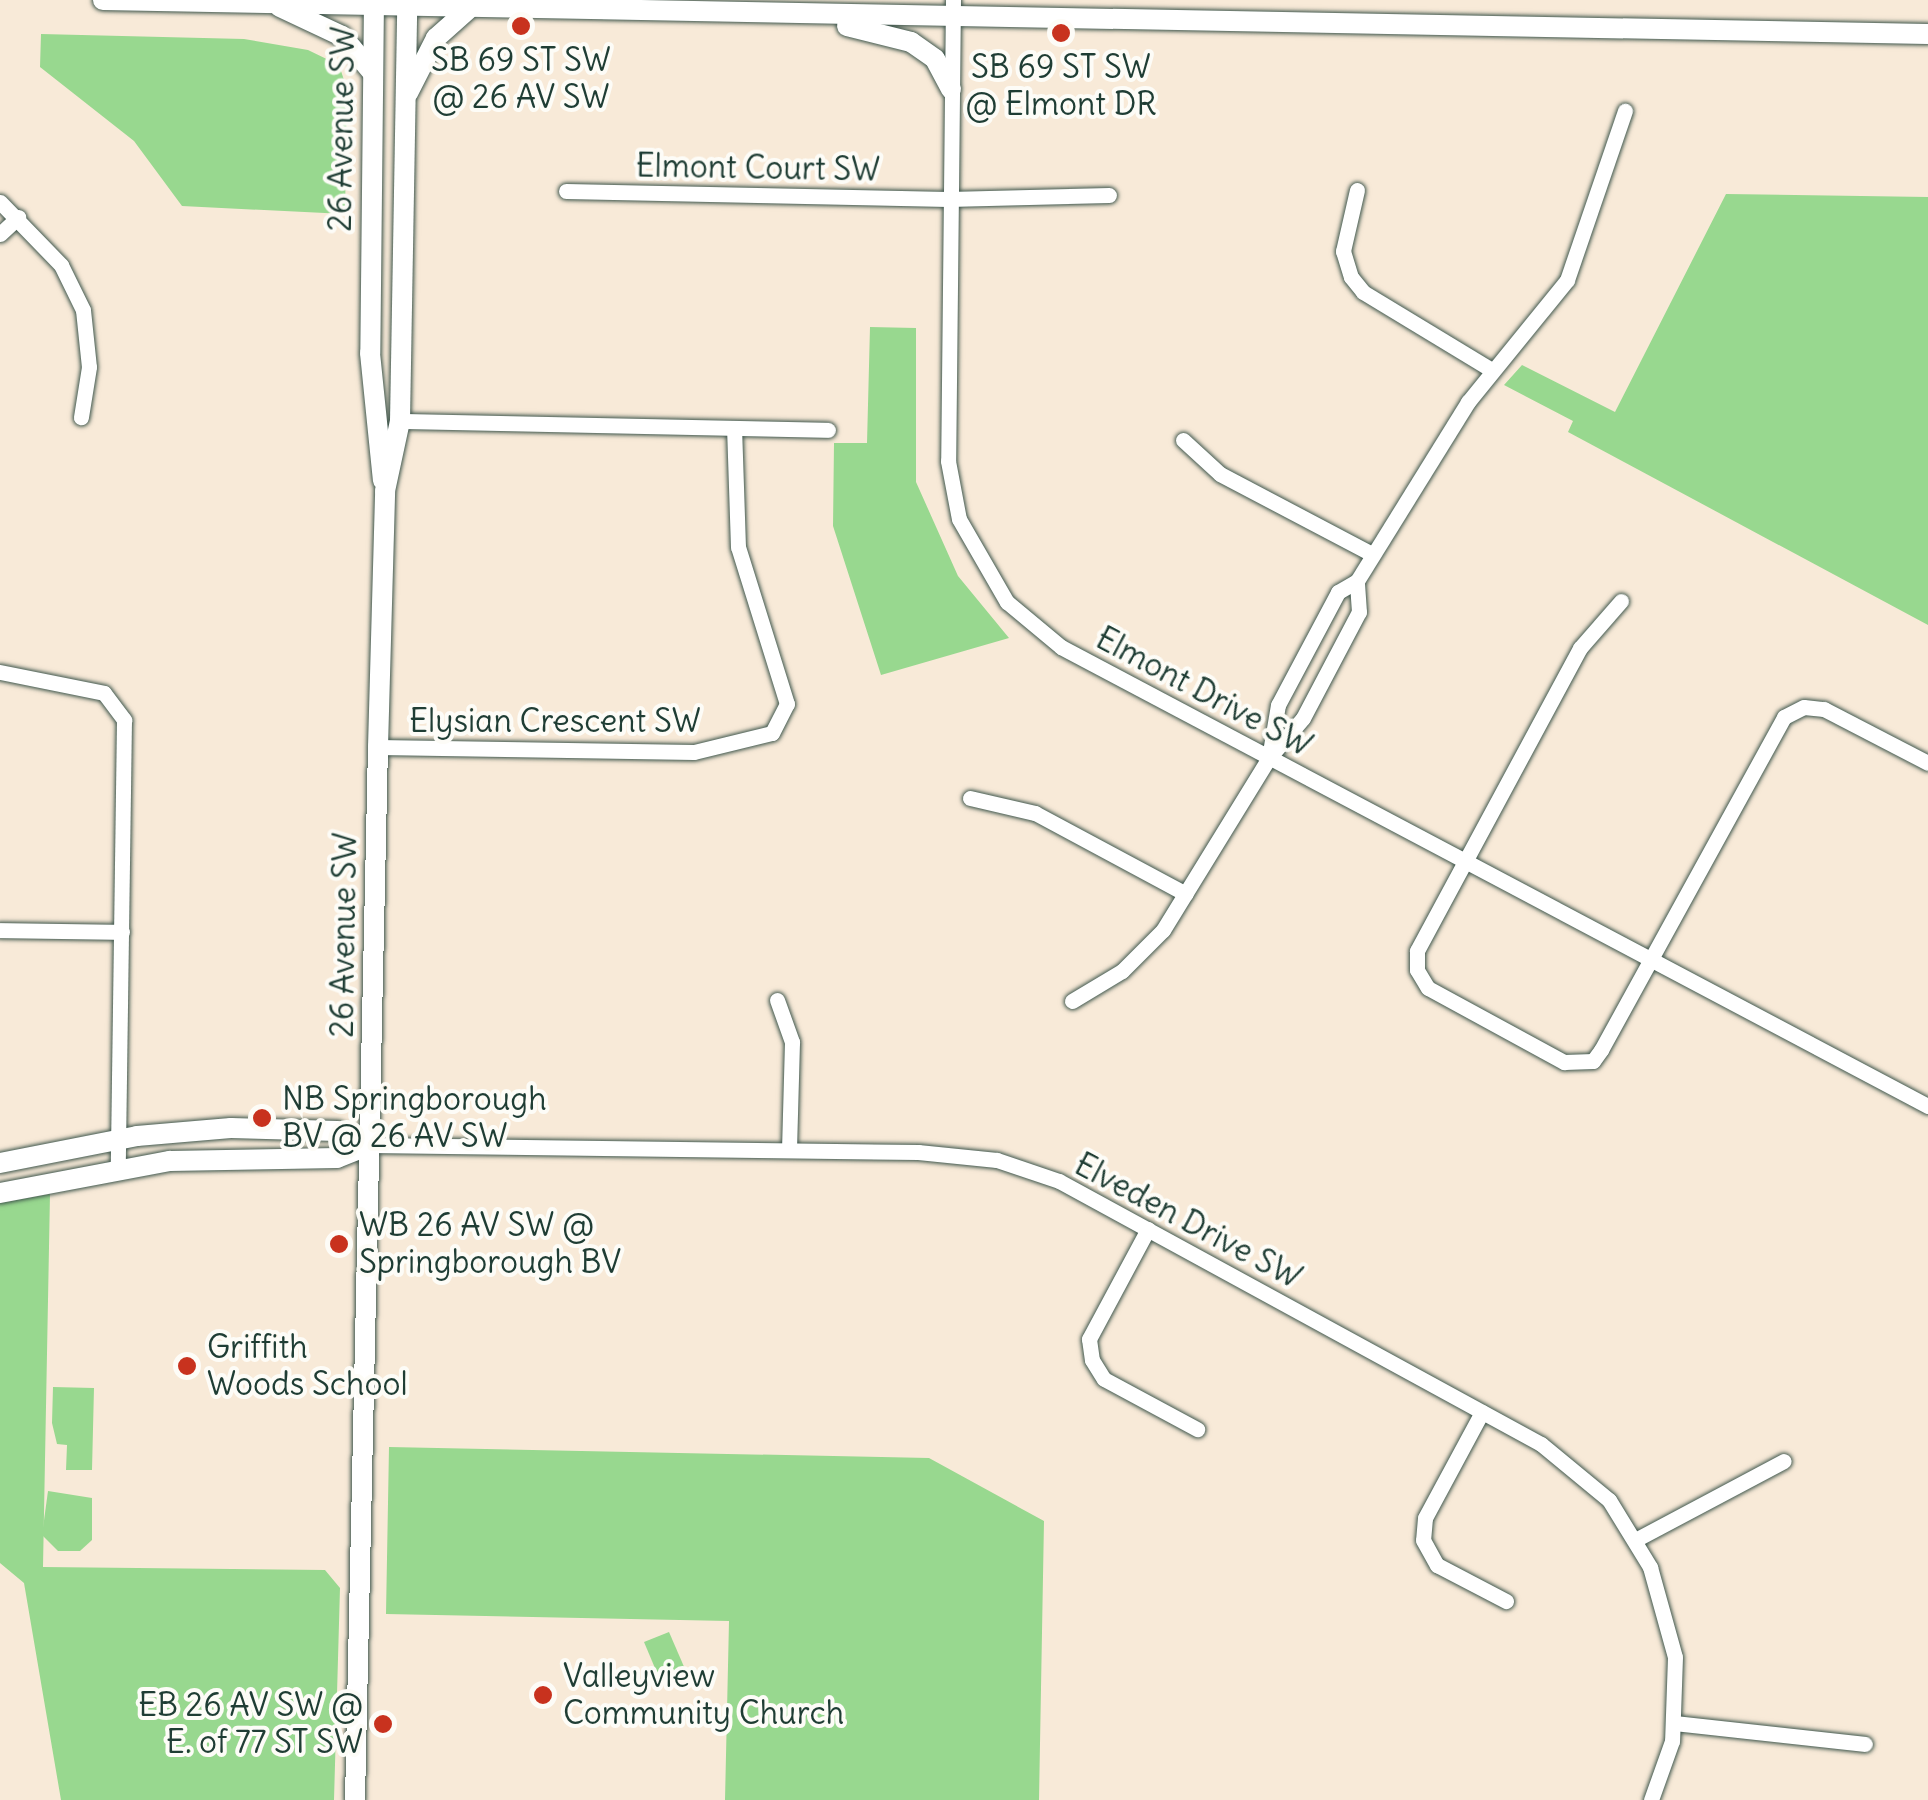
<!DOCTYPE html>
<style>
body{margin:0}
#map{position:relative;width:1928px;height:1800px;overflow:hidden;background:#f8ead8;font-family:Delius,sans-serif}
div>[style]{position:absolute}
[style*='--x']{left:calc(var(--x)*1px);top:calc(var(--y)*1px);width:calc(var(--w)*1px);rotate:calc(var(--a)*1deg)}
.green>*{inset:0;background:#98d88f}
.roads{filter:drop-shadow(0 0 2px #40574d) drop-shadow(0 0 2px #40574d)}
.street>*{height:15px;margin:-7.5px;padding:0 7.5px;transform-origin:7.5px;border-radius:7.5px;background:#fff}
.secondary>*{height:20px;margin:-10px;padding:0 10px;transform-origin:10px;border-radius:10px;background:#fff}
.dots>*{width:28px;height:28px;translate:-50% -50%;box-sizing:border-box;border:5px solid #fdfcf7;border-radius:50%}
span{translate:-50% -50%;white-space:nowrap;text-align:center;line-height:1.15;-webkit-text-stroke:8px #fdfcf7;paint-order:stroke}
.poi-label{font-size:32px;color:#1f3d34}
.left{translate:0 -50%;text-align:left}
.right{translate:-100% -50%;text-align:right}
.street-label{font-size:32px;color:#1f3d34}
</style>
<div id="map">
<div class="green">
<div style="clip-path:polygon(41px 34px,244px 39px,308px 50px,339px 65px,347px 89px,345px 214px,182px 206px,134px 141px,40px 67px)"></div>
<div style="clip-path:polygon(1726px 194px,1928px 197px,1928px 625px,1568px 432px,1573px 421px,1504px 385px,1522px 365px,1615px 412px)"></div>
<div style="clip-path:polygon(870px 327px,916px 328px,916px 482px,958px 576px,1009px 638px,881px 675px,833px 526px,834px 443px,867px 443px)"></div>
<div style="clip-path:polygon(50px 1194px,43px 1567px,325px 1570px,340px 1588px,334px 1800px,61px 1800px,24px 1583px,0 1563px,0 1203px)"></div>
<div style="clip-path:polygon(53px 1387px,94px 1388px,92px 1470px,66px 1470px,67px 1445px,57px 1444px,52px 1423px)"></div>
<div style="clip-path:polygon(389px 1447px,929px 1458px,1044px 1521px,1039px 1800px,725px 1800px,729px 1621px,386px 1614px)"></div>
<div style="clip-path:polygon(48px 1491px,92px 1498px,92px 1540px,80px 1551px,58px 1551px,42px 1535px)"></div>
<div style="clip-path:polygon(669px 1632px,685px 1669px,660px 1680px,644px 1642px)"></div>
</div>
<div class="roads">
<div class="street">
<div style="--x:953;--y:0;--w:461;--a:90.6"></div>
<div style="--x:948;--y:461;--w:59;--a:79.3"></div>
<div style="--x:959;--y:519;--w:96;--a:60"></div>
<div style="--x:1007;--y:602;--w:70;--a:39.8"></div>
<div style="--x:1061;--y:647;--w:981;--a:27.9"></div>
<div style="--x:1357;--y:190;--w:63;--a:102.9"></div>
<div style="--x:1343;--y:251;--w:27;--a:73"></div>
<div style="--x:1351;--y:277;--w:19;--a:51"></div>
<div style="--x:1363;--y:292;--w:151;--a:31.2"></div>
<div style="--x:566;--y:191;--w:382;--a:1.2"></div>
<div style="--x:948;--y:199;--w:161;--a:-1.4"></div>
<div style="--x:0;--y:202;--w:88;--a:45.9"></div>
<div style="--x:61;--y:265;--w:50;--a:63.9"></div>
<div style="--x:83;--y:310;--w:57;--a:84"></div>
<div style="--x:89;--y:367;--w:51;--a:99.1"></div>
<div style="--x:0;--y:234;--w:25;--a:-43"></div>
<div style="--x:400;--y:421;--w:428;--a:1.2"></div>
<div style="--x:1183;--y:440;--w:50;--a:42.6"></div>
<div style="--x:1220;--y:474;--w:172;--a:27.8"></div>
<div style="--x:1621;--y:601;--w:62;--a:131.1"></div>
<div style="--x:1580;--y:648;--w:344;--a:118.3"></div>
<div style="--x:1417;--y:951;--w:19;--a:90"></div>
<div style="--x:1417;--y:970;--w:21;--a:59"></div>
<div style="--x:1428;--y:988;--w:155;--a:28.6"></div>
<div style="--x:1564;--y:1062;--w:29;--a:-2"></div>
<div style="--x:1593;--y:1061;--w:14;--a:-54"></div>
<div style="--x:1601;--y:1050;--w:380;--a:-61.2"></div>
<div style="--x:1784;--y:717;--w:22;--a:-27"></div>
<div style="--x:1804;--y:707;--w:20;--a:6"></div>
<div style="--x:1824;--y:709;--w:117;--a:27.4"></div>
<div style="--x:0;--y:672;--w:106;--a:11.4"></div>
<div style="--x:104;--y:693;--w:34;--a:53"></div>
<div style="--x:124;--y:720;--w:450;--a:90.8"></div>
<div style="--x:378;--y:747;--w:316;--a:0.9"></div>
<div style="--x:694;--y:752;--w:80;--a:-13.7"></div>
<div style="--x:772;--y:733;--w:33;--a:-63"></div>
<div style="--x:787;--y:704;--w:164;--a:-107.3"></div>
<div style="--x:738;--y:547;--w:119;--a:-91.9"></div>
<div style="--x:1269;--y:758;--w:54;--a:-80.4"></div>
<div style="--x:1278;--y:705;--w:128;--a:-62"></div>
<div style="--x:1338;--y:592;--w:22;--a:-30"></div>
<div style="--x:1357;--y:581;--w:211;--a:-58.2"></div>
<div style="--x:1468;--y:402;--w:157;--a:-50.9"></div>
<div style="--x:1567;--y:280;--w:179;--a:-71.1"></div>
<div style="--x:970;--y:798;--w:67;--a:13"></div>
<div style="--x:1035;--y:813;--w:171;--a:28.2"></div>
<div style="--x:0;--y:930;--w:122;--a:0.9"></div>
<div style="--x:777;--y:1000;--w:45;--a:70.3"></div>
<div style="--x:792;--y:1042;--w:108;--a:91.6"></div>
<div style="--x:1072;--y:1001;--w:58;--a:-31"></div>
<div style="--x:1122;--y:971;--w:58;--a:-45"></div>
<div style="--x:1163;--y:930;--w:202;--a:-58.4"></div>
<div style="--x:1269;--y:758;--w:52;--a:-49.6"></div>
<div style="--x:1303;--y:718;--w:120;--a:-62.2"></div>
<div style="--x:1359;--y:612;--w:31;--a:-94"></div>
<div style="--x:370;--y:1145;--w:548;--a:0.73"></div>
<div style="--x:918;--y:1152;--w:79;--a:5.8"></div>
<div style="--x:997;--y:1160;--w:65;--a:18.7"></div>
<div style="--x:1059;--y:1181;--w:549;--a:28.62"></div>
<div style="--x:1541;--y:1444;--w:88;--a:39.5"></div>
<div style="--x:1609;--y:1500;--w:79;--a:58.5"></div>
<div style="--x:1650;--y:1567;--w:93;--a:74.5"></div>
<div style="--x:1675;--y:1657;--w:84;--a:92"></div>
<div style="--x:1672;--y:1741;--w:63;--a:109.6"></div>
<div style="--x:1148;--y:1229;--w:125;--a:118.2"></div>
<div style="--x:1089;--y:1339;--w:21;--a:82"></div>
<div style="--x:1092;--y:1360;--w:22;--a:58"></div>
<div style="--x:1104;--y:1379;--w:106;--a:28.3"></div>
<div style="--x:1482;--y:1412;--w:120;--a:118.3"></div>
<div style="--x:1425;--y:1518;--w:22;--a:95"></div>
<div style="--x:1423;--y:1540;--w:29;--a:61"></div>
<div style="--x:1437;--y:1565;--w:78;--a:27.6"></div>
<div style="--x:1637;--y:1539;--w:166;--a:-28"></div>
<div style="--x:1675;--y:1723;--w:191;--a:6.3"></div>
</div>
<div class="secondary">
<div style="--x:103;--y:0;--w:1825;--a:1.07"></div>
<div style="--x:374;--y:0;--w:353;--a:90.6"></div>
<div style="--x:370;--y:353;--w:128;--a:84.2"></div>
<div style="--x:280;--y:7;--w:68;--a:25.1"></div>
<div style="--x:342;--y:36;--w:47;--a:50.2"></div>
<div style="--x:847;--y:26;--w:66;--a:14"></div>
<div style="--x:911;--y:42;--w:29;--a:35"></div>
<div style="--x:935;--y:59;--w:34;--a:62"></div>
<div style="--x:408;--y:93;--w:62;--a:-63"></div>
<div style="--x:436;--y:38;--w:48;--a:-41.6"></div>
<div style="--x:0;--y:1163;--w:140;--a:-11.1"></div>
<div style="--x:137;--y:1136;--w:94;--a:-4.9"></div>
<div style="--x:231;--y:1128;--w:106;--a:1.6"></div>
<div style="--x:337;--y:1131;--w:36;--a:23"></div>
<div style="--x:0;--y:1193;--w:173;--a:-10.7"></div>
<div style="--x:170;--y:1161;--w:167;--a:-1"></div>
<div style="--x:337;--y:1158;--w:35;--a:-22"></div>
<div style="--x:355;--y:1800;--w:1053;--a:-88.75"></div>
<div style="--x:378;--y:747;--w:256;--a:-88.4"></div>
<div style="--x:385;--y:491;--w:72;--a:-77.9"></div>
<div style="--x:400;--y:421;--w:421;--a:-89"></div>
</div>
</div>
<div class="dots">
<div style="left:521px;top:26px;background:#c8321e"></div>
<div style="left:1061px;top:33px;background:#c8321e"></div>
<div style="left:262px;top:1118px;background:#c8321e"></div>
<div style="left:339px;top:1244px;background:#c8321e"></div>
<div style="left:187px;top:1366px;background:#c8321e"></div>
<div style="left:543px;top:1695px;background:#c8321e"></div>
<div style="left:383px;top:1724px;background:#c8321e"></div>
</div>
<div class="poi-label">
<span style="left:521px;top:79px">SB 69 ST SW<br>@ 26 AV SW</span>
<span style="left:1061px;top:86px">SB 69 ST SW<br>@ Elmont DR</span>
<span class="left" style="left:282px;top:1118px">NB Springborough<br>BV @ 26 AV SW</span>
<span class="left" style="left:359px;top:1244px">WB 26 AV SW @<br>Springborough BV</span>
<span class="left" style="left:207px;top:1366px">Griffith<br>Woods School</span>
<span class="left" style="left:563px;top:1695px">Valleyview<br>Community Church</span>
<span class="right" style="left:363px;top:1724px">EB 26 AV SW @<br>E. of 77 ST SW</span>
</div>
<div class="street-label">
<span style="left:342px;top:129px;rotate:-89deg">26 Avenue SW</span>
<span style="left:758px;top:168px;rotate:1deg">Elmont Court SW</span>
<span style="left:1204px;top:692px;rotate:28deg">Elmont Drive SW</span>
<span style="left:555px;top:721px">Elysian Crescent SW</span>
<span style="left:344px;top:935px;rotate:-89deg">26 Avenue SW</span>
<span style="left:1188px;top:1221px;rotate:28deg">Elveden Drive SW</span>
</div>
</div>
